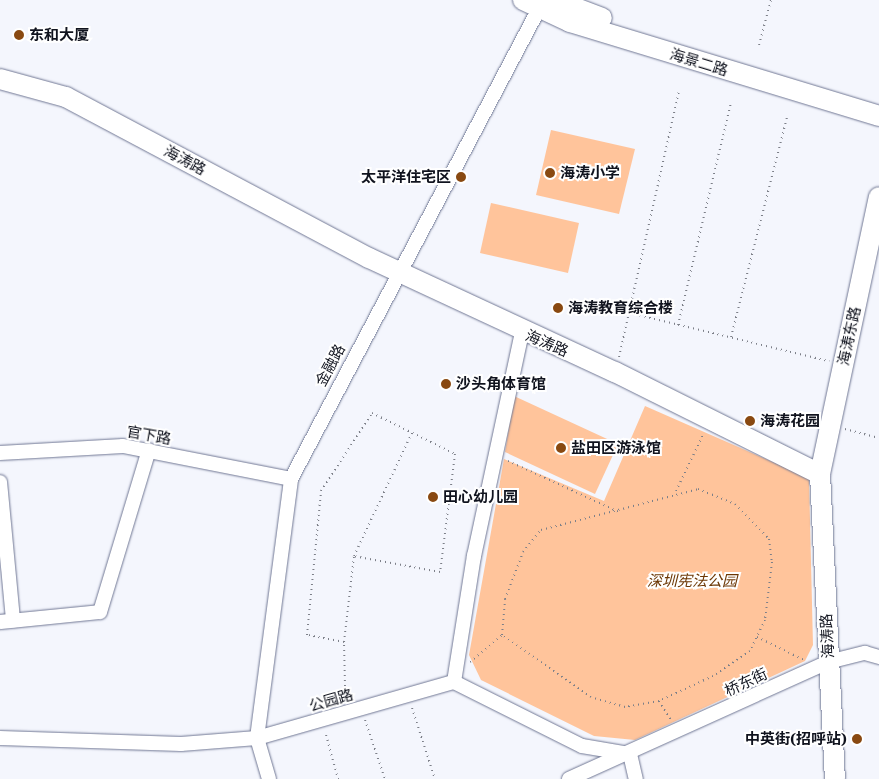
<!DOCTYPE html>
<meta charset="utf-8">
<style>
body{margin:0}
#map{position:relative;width:879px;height:779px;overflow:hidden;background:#f4f6fd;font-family:"Noto Serif","Noto Sans SC",serif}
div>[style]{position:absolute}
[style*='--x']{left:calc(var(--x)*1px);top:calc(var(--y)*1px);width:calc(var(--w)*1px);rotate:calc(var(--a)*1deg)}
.green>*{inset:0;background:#ffc49b}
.path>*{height:2px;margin-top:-1px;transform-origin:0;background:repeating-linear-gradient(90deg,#7c7f88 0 1px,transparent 0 5px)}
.roads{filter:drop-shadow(0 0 1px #707794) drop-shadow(0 0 1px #707794)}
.street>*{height:14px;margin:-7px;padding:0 7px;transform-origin:7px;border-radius:7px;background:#fff}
.secondary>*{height:20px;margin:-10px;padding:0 10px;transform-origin:10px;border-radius:10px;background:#fff}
.dots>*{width:14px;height:14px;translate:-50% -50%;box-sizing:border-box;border:2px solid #fff;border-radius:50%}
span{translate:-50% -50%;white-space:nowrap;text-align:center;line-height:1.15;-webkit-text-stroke:4px #fff;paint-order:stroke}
.poi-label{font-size:15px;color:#10131e;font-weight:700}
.left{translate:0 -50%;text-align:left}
.right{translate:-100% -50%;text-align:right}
.street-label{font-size:15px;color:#10131e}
.park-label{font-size:15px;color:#6c3705;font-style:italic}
</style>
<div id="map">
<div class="green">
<div style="clip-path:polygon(551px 130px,635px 149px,619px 214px,536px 195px)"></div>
<div style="clip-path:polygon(491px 203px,579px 223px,568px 273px,480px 253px)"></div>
<div style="clip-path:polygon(514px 396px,618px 444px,595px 494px,505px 452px)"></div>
<div style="clip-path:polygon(645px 406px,809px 478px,813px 645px,805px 661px,635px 740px,594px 736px,481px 680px,469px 655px,504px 459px,604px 501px)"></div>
</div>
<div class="path">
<div style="--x:759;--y:45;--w:47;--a:-75.1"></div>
<div style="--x:630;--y:313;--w:205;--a:13.6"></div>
<div style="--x:678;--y:325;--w:228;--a:-76.6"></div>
<div style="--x:731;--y:337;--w:227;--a:-75.7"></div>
<div style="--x:619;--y:357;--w:273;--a:-77.3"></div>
<div style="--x:845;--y:429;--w:35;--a:15"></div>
<div style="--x:508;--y:461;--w:122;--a:24.7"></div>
<div style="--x:698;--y:489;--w:40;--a:22"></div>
<div style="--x:735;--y:504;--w:49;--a:45.8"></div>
<div style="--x:769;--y:539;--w:23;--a:83"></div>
<div style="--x:772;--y:562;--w:58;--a:96.9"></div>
<div style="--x:765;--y:620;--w:34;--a:116"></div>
<div style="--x:750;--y:651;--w:45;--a:146"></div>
<div style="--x:713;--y:676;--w:60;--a:155.2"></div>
<div style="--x:659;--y:701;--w:35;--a:170"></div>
<div style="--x:625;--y:707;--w:35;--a:-164"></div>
<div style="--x:591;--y:697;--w:108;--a:-145.1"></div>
<div style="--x:502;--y:635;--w:36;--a:-85"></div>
<div style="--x:505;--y:599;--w:50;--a:-69"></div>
<div style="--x:523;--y:552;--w:28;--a:-51"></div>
<div style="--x:541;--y:530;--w:162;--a:-14.6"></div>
<div style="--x:676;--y:491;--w:62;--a:-64.3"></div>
<div style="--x:757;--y:637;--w:52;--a:26.1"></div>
<div style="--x:344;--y:642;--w:87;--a:-83.4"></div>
<div style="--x:470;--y:662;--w:42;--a:-40.2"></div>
<div style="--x:345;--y:686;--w:44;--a:-91.3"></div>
<div style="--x:344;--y:642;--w:38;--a:-169"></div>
<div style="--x:307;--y:635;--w:145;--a:-84.4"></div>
<div style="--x:321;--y:491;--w:93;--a:-56.8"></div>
<div style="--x:372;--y:413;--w:93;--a:26.3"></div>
<div style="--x:455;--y:454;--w:119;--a:97.2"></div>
<div style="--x:440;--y:572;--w:87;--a:-169.5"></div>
<div style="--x:354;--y:556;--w:136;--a:-64.8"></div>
<div style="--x:659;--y:701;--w:22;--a:58"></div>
<div style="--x:412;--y:708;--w:75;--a:72.1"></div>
<div style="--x:365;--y:720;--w:62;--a:71.3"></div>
<div style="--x:326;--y:735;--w:46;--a:74.7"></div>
</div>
<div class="roads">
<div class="street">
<div style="--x:0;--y:453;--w:123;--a:-3.3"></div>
<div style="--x:123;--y:446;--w:171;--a:11.1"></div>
<div style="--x:0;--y:482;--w:139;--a:84.6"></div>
<div style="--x:0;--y:622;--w:100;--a:-5.7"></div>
<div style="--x:100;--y:612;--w:169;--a:-73.2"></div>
<div style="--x:454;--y:682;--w:128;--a:-81"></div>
<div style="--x:474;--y:556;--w:229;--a:-77.9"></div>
<div style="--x:0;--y:738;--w:181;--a:1.9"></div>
<div style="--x:181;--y:744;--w:76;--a:-4.5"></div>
<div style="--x:257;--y:738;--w:205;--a:-15.9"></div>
<div style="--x:454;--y:682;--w:143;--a:26.6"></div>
<div style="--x:582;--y:746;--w:49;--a:9.5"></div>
<div style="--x:630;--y:754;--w:26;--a:77"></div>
<div style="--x:269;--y:779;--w:43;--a:-106.3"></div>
<div style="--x:257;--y:738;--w:261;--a:-82.5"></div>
<div style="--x:291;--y:479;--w:540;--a:-62.2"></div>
<div style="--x:569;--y:779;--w:284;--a:-24.3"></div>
<div style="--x:828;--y:662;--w:38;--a:-14"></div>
<div style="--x:865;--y:653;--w:15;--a:16"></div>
</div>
<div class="secondary">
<div style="--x:523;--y:0;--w:52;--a:25.1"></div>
<div style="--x:570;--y:22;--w:323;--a:16.9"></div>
<div style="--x:555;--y:0;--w:50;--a:21"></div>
<div style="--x:0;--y:79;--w:68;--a:15.3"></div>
<div style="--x:66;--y:97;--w:343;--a:28"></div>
<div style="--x:369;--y:258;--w:271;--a:24.9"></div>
<div style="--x:615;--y:372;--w:229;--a:26.5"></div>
<div style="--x:820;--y:474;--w:305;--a:87.2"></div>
<div style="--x:820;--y:474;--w:283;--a:-78"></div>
</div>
</div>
<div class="dots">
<div style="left:19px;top:35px;background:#894911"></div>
<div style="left:550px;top:173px;background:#894911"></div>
<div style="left:461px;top:177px;background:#894911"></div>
<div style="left:558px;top:308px;background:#894911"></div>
<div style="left:446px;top:384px;background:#894911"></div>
<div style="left:750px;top:421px;background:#894911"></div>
<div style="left:561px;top:448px;background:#894911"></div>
<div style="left:433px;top:497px;background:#894911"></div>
<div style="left:857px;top:739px;background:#894911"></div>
</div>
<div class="poi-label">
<span class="left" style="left:29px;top:35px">东和大厦</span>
<span class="left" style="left:560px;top:173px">海涛小学</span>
<span class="right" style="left:451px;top:177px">太平洋住宅区</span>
<span class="left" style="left:568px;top:308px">海涛教育综合楼</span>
<span class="left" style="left:456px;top:384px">沙头角体育馆</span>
<span class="left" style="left:760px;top:421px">海涛花园</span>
<span class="left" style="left:571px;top:448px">盐田区游泳馆</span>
<span class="left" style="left:443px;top:497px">田心幼儿园</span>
<span class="right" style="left:847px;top:739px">中英街(招呼站)</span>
</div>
<div class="street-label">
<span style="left:699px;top:62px;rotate:17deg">海景二路</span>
<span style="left:185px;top:160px;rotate:28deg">海涛路</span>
<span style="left:849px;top:336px;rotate:-78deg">海涛东路</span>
<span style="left:547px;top:343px;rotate:23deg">海涛路</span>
<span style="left:330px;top:365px;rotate:-62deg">金融路</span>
<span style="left:149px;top:435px;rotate:10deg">官下路</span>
<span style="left:827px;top:636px;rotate:-93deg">海涛路</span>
<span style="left:746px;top:682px;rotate:-25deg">桥东街</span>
<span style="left:331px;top:700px;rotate:-16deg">公园路</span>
</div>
<div class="park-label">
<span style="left:692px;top:581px">深圳宪法公园</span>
</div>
</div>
